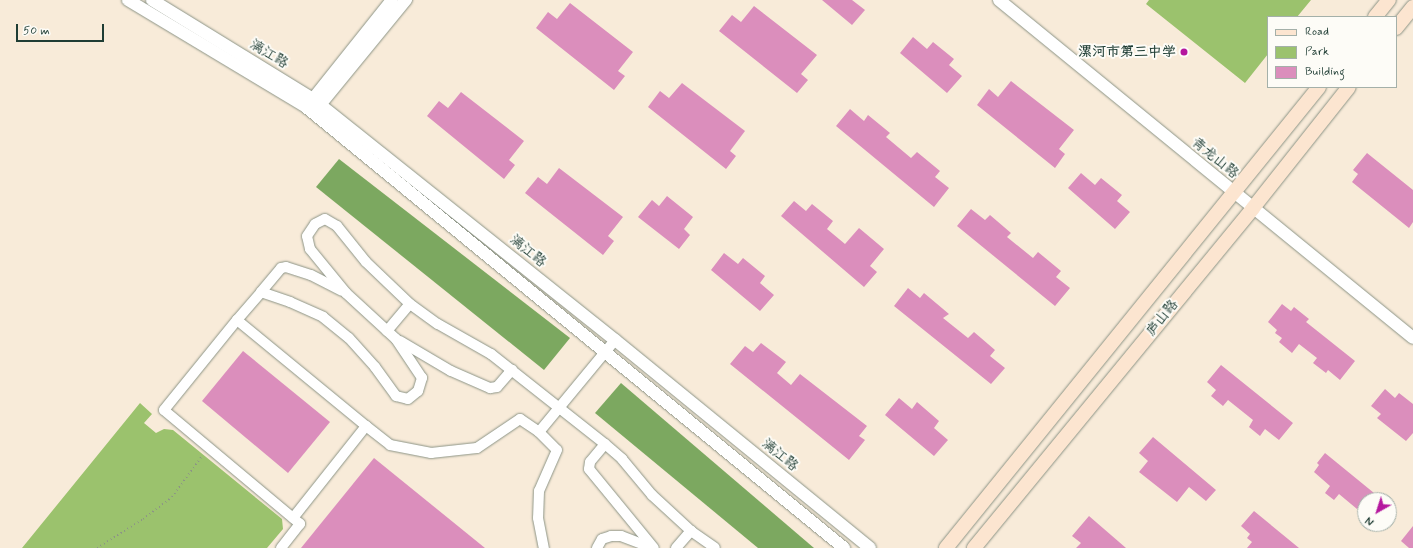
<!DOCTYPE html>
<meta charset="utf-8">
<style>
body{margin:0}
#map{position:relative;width:1413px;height:548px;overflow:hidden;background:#f8ebd9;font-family:Mynerve,"LXGW WenKai TC",sans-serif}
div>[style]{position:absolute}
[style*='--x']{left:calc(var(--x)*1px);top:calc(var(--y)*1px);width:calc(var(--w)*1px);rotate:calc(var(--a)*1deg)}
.green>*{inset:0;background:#9bc26d}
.forest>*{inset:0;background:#7ca860}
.building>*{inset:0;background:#db8ebc}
.path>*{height:2px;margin-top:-1px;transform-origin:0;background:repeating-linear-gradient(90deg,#8c9486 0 1px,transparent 0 4px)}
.roads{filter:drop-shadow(0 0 1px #8c9486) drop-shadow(0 0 1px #8c9486)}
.minor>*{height:10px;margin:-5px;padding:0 5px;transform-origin:5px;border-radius:5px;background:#fff}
.tertiary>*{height:12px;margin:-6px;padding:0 6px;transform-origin:6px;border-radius:6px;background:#fff}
.secondary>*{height:14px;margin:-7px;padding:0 7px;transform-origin:7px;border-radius:7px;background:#fce5d0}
.dots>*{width:11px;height:11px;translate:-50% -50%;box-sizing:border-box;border:2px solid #fdfcf7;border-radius:50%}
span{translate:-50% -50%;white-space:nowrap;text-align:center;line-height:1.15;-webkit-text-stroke:4px #fdfcf7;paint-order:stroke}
.poi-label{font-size:14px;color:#1f3d34;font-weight:700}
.right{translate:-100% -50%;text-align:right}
.street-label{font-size:14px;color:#1f3d34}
.legend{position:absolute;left:1267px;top:16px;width:130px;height:72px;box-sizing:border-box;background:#fdfcf7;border:1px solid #a4b0a9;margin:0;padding:5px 7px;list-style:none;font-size:12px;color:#1f3d34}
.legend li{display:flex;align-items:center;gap:8px;height:20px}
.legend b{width:20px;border:1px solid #a4b0a9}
.north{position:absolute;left:1357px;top:492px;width:40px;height:40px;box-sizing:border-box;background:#fdfcf7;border:1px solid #a4b0a9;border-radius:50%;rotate:219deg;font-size:11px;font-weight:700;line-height:16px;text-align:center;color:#1f3d34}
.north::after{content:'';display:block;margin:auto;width:14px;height:18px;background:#b5179e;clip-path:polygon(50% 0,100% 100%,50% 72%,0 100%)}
.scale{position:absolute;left:16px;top:24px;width:88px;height:18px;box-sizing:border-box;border:2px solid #1f3d34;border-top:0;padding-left:5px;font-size:12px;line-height:14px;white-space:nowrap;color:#1f3d34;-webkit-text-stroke:3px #fdfcf7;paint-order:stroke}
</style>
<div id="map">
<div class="green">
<div style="clip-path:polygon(1149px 0,1311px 0,1297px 17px,1268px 17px,1268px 54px,1245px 83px,1146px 4px)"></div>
<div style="clip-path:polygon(140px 403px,152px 414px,144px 423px,156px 433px,164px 429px,173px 430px,282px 519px,283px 529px,267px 548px,22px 548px)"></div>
</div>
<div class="forest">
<div style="clip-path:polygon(339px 159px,570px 338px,544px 370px,316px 187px)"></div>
<div style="clip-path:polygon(621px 383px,814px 548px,758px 548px,595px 413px)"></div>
</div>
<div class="building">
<div style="clip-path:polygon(822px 0,852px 0,865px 10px,852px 25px)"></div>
<div style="clip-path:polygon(570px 3px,633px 52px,618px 71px,625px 76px,614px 90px,536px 28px,548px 12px,557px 19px)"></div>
<div style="clip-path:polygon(754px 6px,817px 55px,801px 74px,808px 80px,797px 93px,719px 31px,732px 15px,741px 22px)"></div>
<div style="clip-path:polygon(913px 37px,927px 49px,933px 42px,954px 59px,949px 65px,962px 76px,947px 93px,900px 53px)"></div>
<div style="clip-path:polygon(1011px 81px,1074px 130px,1059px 149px,1065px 154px,1055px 168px,977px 105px,989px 89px,998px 97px)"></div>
<div style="clip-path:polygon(682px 83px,745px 131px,730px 151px,736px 156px,726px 169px,648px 107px,660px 91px,669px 98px)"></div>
<div style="clip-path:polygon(461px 92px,524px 141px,509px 160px,515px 165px,504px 179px,427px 116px,439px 101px,448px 108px)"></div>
<div style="clip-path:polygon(850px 109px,864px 121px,868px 115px,890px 133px,886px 137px,911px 158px,917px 152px,940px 171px,935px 177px,949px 188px,934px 207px,836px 126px)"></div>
<div style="clip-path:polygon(1367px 153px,1413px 190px,1413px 222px,1409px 228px,1352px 182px,1358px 174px,1353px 170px)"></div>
<div style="clip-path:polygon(559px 168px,623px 217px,608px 236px,614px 241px,603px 255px,525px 193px,538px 177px,547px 184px)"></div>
<div style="clip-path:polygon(1081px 173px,1095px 185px,1101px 178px,1122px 195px,1117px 201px,1130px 212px,1115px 229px,1068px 188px)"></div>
<div style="clip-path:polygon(667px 196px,693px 217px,684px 229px,690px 235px,679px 249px,638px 217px,652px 200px,659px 206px)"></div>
<div style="clip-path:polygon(794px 201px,806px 211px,812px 204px,833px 221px,827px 229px,845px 244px,859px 228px,884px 249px,870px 266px,877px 272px,864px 287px,781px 216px)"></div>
<div style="clip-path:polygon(971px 209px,985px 220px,990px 215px,1011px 233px,1007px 237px,1033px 258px,1038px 252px,1061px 271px,1056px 277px,1070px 288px,1055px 306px,957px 226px)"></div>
<div style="clip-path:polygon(724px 253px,738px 264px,743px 258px,765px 276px,760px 283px,774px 295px,760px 311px,711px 270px)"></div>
<div style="clip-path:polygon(908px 288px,920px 298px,924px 293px,949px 314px,943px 318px,968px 338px,974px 332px,995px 350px,990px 356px,1005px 368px,991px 384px,894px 306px)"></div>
<div style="clip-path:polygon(1282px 304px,1291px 311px,1294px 307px,1309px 319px,1306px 322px,1355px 361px,1340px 380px,1328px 370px,1326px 373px,1313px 363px,1317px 358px,1299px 344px,1292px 353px,1279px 342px,1282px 338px,1275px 333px,1277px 330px,1268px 322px)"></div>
<div style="clip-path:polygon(761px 343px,786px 362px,777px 373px,791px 385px,800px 374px,867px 426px,859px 436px,865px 440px,849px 460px,730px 364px,745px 346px,753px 352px)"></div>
<div style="clip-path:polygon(243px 351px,330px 422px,288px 473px,202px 401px)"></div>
<div style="clip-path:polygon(1221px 365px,1293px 423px,1279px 440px,1265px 429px,1260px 436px,1249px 427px,1253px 420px,1228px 400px,1223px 406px,1211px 396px,1216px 390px,1207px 382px)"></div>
<div style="clip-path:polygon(1385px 389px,1395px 398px,1399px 393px,1413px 404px,1413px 433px,1406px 441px,1377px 418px,1381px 414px,1371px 406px)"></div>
<div style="clip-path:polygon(899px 398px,912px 409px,917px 402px,939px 421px,934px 428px,948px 440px,934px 456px,885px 415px)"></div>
<div style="clip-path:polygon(1153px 437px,1216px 490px,1206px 501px,1189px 487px,1177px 502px,1139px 472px,1148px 461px,1139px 453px)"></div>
<div style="clip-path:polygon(1325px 453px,1374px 493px,1369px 500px,1365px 500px,1365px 505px,1362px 503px,1357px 509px,1339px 494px,1334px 500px,1325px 493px,1330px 486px,1314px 472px,1319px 465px,1317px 463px)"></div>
<div style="clip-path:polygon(374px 458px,485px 548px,301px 548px)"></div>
<div style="clip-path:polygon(1254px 511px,1299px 548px,1247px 548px,1252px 542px,1247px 538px,1250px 534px,1241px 526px)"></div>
<div style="clip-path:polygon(1089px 516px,1126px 548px,1076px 548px,1081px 543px,1072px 536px)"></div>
<div style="clip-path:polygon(1413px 526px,1413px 548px,1409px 548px,1401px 541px)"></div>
</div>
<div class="path">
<div style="--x:97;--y:548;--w:54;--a:-32.2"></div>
<div style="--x:143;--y:519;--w:36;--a:-37"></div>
<div style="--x:172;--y:497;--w:51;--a:-53.8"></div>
</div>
<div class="roads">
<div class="minor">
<div style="--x:261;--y:292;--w:31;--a:-50"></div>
<div style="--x:281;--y:268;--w:5;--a:-11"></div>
<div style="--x:286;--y:267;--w:26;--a:18"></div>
<div style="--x:311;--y:275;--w:34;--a:27"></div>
<div style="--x:237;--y:320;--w:37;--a:-49"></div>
<div style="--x:261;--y:292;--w:31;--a:19"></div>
<div style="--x:290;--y:302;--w:36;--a:24"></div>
<div style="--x:323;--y:317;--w:33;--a:39"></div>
<div style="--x:349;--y:338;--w:39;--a:48"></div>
<div style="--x:375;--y:367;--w:36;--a:54"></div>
<div style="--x:396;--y:396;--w:12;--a:14"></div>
<div style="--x:408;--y:399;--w:13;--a:-39"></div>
<div style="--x:418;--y:391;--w:14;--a:-73"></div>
<div style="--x:422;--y:378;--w:47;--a:-123.7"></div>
<div style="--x:396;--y:339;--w:68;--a:-137.4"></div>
<div style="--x:346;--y:293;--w:57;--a:-129.3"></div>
<div style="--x:310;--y:249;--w:13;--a:-103"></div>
<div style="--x:307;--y:236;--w:14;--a:-56"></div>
<div style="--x:315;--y:224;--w:11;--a:-27"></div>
<div style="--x:325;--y:219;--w:14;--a:30"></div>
<div style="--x:337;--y:226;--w:46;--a:51.1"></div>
<div style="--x:366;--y:262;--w:61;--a:43.7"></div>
<div style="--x:410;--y:304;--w:34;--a:36"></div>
<div style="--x:438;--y:324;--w:61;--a:29.5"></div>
<div style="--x:491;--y:354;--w:145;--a:38.3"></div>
<div style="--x:605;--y:444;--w:23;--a:41"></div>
<div style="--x:622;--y:459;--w:47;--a:50.2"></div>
<div style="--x:652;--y:495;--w:53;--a:42.7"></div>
<div style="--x:691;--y:531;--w:29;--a:35"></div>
<div style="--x:387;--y:331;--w:35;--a:-50"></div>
<div style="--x:400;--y:341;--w:59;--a:30.5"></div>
<div style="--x:451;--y:371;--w:43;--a:23.6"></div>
<div style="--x:490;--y:388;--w:7;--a:-8"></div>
<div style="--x:497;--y:387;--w:23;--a:-49"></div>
<div style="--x:366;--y:426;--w:117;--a:128.4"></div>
<div style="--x:293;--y:518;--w:168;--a:-140.1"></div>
<div style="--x:164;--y:410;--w:116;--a:-51"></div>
<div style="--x:237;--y:320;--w:167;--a:39.4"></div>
<div style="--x:366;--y:426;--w:31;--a:38"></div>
<div style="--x:390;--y:445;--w:42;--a:11"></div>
<div style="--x:431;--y:453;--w:46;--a:-6.2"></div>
<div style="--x:477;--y:448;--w:52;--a:-34"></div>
<div style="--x:520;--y:419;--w:23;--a:34"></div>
<div style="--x:539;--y:432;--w:25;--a:45"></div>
<div style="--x:557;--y:450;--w:45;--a:113.7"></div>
<div style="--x:539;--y:491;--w:27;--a:92"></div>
<div style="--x:538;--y:518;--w:31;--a:79"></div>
<div style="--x:539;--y:432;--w:119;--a:-50.4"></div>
<div style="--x:605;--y:444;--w:23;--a:130"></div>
<div style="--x:590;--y:462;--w:7;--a:98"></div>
<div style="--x:589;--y:469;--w:102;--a:50.6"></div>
<div style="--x:281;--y:548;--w:31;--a:-52"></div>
<div style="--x:300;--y:524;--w:9;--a:-139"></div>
<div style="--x:597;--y:548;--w:10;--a:-61"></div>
<div style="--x:602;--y:539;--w:9;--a:-18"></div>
<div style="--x:611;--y:536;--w:10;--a:0"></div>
<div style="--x:621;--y:536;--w:34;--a:21"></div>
<div style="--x:676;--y:548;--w:23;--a:-49"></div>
</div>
<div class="tertiary">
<div style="--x:128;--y:0;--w:208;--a:31"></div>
<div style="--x:306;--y:107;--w:696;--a:39.34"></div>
<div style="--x:152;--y:0;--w:189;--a:31.6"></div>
<div style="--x:313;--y:99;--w:386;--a:38.6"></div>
<div style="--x:615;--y:340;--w:329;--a:39.2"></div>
<div style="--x:999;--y:0;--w:534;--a:39.23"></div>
<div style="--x:309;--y:104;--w:133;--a:-51.4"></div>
<div style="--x:315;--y:111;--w:144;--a:-50.7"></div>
</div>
<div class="secondary">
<div style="--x:1375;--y:17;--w:22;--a:-51"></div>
<div style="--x:1396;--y:28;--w:27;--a:-51"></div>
<div style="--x:946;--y:548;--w:593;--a:-51.02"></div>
<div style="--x:974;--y:548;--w:440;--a:-50.6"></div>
<div style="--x:1253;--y:208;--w:154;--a:-51.6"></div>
</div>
</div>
<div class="dots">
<div style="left:1184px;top:52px;background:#b5179e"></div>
</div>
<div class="poi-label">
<span class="right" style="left:1176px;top:52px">漯河市第三中学</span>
</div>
<div class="street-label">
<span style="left:269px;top:54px;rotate:31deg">漓江路</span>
<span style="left:1215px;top:158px;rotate:39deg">青龙山路</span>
<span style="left:528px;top:251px;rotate:39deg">漓江路</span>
<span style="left:1162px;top:318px;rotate:-51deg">庐山路</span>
<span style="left:780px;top:455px;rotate:39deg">漓江路</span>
</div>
<ul class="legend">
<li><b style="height:5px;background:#fce5d0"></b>Road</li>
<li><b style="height:11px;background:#9bc26d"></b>Park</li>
<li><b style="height:11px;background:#db8ebc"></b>Building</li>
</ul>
<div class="north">N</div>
<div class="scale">50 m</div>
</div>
